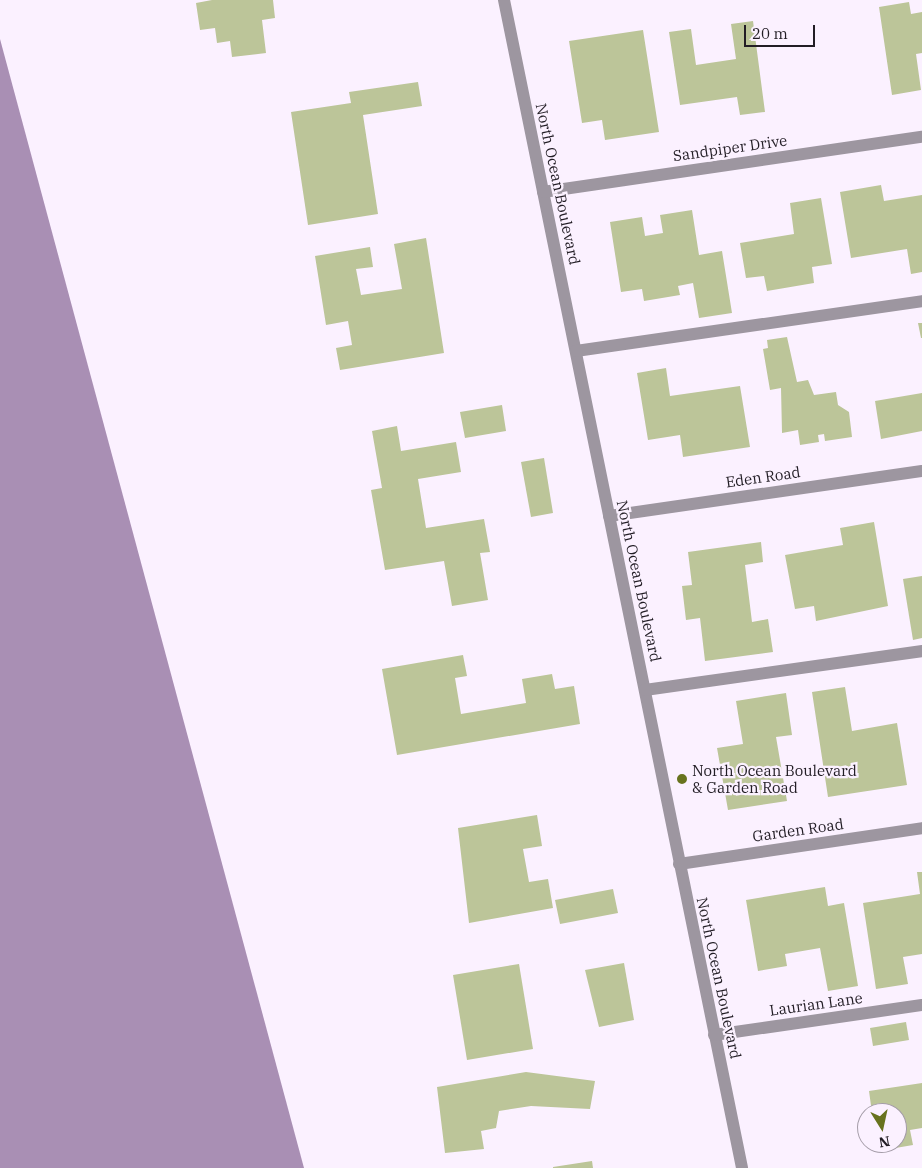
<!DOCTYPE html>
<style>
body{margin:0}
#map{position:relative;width:922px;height:1168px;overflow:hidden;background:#fbf1ff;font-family:"IBM Plex Serif",serif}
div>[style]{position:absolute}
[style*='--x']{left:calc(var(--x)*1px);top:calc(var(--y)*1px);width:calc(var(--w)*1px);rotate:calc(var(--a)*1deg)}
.water>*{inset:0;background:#a98fb4}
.building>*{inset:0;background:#bcc599}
.minor>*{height:12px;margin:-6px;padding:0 6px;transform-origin:6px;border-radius:6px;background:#9d96a0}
.dots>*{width:14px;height:14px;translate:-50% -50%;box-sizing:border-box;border:2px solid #fbf1ff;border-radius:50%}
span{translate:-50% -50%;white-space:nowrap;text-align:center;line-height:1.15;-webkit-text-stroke:4.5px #fbf1ff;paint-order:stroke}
.street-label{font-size:15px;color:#221d25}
.poi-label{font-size:15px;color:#221d25}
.left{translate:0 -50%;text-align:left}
.north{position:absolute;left:857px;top:1103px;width:50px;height:50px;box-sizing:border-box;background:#fbf1ff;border:1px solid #a49ca8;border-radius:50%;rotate:170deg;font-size:14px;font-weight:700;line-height:20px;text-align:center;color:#221d25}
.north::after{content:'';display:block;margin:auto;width:18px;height:22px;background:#68731e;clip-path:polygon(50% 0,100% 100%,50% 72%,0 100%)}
.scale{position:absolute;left:744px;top:25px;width:71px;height:22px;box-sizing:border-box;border:2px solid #221d25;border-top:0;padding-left:6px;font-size:15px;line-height:18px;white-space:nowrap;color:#221d25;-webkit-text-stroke:4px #fbf1ff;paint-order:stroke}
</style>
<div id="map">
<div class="water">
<div style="clip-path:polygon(0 39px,304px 1168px,0 1168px)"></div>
</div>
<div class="building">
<div style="clip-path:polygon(212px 0,273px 0,275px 18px,262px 20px,266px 53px,232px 57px,230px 41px,217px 43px,215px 28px,200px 30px,196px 3px)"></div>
<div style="clip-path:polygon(909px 2px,911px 14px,922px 12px,922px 53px,916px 54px,921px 90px,892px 95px,879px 7px)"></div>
<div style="clip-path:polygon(753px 21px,765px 112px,740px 115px,737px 97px,680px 105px,669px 32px,691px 29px,696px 65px,736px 59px,731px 24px)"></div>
<div style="clip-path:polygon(643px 30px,659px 132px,605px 140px,602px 120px,582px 123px,569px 41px)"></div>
<div style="clip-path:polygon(418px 82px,422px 106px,363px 115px,378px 214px,308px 225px,291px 112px,351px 103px,349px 92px)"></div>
<div style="clip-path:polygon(881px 185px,884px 201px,922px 195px,922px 272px,911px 274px,907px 249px,851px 258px,840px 192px)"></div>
<div style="clip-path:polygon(821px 198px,832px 264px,812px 267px,814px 283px,767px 291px,764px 276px,746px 278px,740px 243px,794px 234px,790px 203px)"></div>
<div style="clip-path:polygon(692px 210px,699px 255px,722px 251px,732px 313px,699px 318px,693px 283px,678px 286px,680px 295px,644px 301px,642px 289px,621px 292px,610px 222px,642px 217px,645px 236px,663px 233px,660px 215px)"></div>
<div style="clip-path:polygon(426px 238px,444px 353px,340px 370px,336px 348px,352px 345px,348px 321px,326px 325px,315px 256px,370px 247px,373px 267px,356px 269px,361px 295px,402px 289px,394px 244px)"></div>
<div style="clip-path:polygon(918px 323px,922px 323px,922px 338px,921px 338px)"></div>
<div style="clip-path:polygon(787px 337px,797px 382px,808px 380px,814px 395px,836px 392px,838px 405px,849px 412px,852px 437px,825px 441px,824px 434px,818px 435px,819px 442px,800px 445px,798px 430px,782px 433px,781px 388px,770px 390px,763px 349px,768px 348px,767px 340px)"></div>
<div style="clip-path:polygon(666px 368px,670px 396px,740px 386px,750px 447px,683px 457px,680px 435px,648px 440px,637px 373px)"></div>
<div style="clip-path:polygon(922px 393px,922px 431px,881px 439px,875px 401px)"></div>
<div style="clip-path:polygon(502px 405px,506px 431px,465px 438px,460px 412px)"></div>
<div style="clip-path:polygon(397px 426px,401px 451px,456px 442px,461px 472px,418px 479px,426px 528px,484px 519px,490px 552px,480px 553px,488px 600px,452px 606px,444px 561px,385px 570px,371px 490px,382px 488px,372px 431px)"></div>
<div style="clip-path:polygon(544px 458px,553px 513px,531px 517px,521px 462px)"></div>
<div style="clip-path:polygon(874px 522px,888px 606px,816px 621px,814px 606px,795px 609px,785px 555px,843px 545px,840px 528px)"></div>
<div style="clip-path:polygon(761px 542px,763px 562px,745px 565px,752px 622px,768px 619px,773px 652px,705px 661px,700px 618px,686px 620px,682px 586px,692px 585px,688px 552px)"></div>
<div style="clip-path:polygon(922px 576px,922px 638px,913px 640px,903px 579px)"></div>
<div style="clip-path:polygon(463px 655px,467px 676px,455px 678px,461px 714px,526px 703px,522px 679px,552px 674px,555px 689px,574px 686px,580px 724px,397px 755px,382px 669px)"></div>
<div style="clip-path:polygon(845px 687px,852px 731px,897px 723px,907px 785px,828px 797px,812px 692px)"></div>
<div style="clip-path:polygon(786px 693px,792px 735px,776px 737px,787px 801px,728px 810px,717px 748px,743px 744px,736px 701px)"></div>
<div style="clip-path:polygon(537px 815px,542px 846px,523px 849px,529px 882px,548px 879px,553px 908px,469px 923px,458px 828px)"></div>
<div style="clip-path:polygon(917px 872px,922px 872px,922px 954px,903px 957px,908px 984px,876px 989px,863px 903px,920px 894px)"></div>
<div style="clip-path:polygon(825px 887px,828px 906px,844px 903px,858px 986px,828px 991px,820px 948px,785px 954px,787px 966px,758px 971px,746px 900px)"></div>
<div style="clip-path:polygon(613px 889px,618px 913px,560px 924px,555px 900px)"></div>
<div style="clip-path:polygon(624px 963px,634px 1020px,599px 1027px,585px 970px)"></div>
<div style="clip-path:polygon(519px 964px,533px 1049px,467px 1060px,453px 975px)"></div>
<div style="clip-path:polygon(906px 1022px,909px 1040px,873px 1046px,870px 1028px)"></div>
<div style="clip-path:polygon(526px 1072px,595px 1081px,590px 1109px,531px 1106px,499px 1111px,496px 1128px,481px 1131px,484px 1149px,445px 1153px,437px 1087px)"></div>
<div style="clip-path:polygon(922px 1083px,922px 1128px,910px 1130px,913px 1145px,878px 1151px,877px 1143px,897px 1143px,897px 1113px,872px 1113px,869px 1091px)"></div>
<div style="clip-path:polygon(592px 1161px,593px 1168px,553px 1168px,553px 1167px)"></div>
</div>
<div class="minor">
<div style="--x:504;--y:0;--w:1192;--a:78.48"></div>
<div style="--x:543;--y:192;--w:383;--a:-8.3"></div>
<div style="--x:576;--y:351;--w:350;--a:-8.2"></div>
<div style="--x:609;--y:516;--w:316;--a:-8.2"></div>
<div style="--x:645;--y:690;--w:280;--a:-8"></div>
<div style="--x:679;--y:864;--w:246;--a:-8.4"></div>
<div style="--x:714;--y:1035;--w:210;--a:-8.2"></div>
</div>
<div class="dots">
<div style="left:682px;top:779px;background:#68731e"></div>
</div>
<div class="street-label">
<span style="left:730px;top:148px;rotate:-8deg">Sandpiper Drive</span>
<span style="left:558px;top:184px;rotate:78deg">North Ocean Boulevard</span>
<span style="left:763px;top:477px;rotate:-8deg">Eden Road</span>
<span style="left:639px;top:581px;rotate:78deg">North Ocean Boulevard</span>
<span style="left:798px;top:830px;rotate:-8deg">Garden Road</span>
<span style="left:719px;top:978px;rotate:78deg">North Ocean Boulevard</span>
<span style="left:816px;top:1004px;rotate:-8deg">Laurian Lane</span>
</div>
<div class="poi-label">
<span class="left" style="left:692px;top:779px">North Ocean Boulevard<br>&amp; Garden Road</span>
</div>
<div class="north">N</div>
<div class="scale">20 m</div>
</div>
